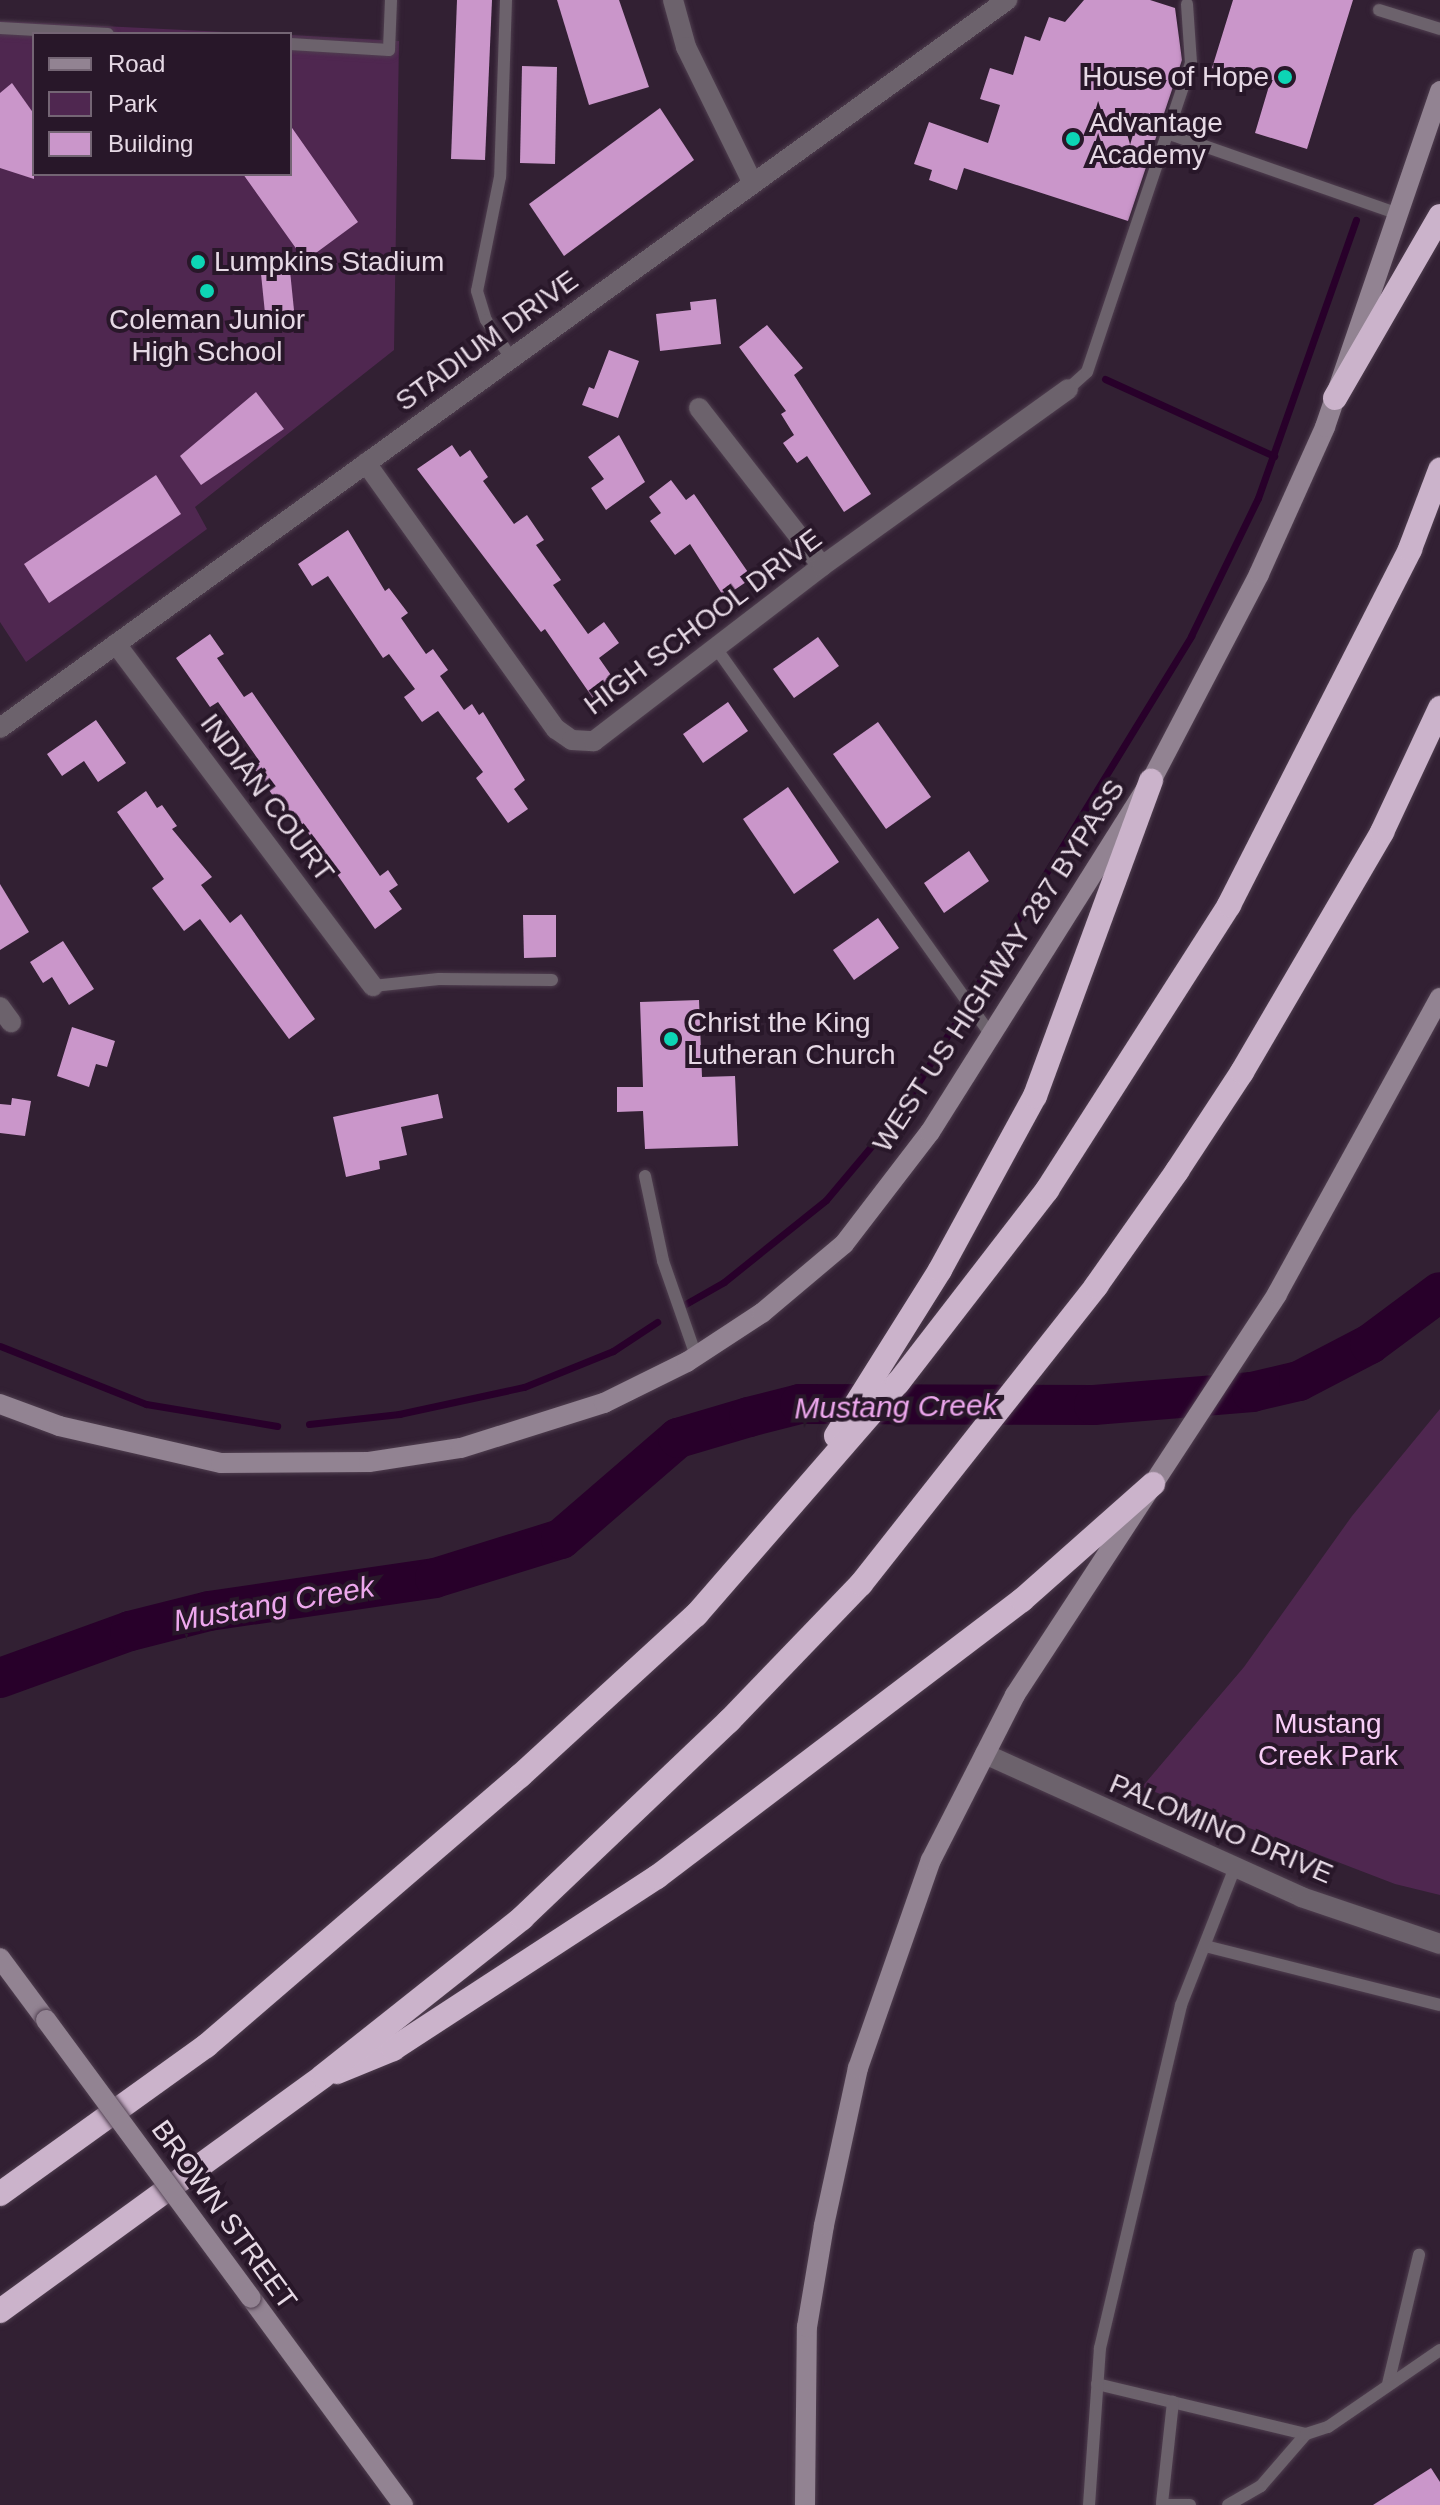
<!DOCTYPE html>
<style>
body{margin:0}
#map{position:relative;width:1440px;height:2505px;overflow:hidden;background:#322033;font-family:Helvetica,sans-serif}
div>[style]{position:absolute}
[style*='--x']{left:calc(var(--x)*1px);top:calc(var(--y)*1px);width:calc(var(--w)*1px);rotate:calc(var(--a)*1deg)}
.green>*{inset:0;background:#4f2750}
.stream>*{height:7px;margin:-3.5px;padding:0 3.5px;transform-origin:3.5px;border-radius:3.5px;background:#28002a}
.river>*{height:40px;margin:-20px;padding:0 20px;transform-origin:20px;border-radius:20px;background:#28002a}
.building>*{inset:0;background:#ca96ca}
.roads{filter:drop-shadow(0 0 2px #4f3e4f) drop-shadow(0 0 2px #4f3e4f)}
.lane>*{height:12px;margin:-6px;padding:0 6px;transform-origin:6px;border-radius:6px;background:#6c626c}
.street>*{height:20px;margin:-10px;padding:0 10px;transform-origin:10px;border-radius:10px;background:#6c626c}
.secondary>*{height:20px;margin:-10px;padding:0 10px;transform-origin:10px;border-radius:10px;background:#928392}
.highway>*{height:24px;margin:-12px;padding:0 12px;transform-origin:12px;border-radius:12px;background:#cbb3cb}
.bridges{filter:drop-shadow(0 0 2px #4f3e4f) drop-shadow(0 0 2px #4f3e4f)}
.secondary-bridge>*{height:20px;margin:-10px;padding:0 10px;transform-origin:10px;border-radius:10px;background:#928392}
.dots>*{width:22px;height:22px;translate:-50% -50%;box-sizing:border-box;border:4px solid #281729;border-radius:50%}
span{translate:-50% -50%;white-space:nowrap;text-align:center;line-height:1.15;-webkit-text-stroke:8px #281729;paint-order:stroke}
.poi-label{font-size:28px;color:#e6d9e5}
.right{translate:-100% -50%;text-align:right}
.left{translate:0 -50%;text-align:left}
.street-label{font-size:28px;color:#e6d9e5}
.park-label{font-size:28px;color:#f8cdf7}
.water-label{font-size:30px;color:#eda7ed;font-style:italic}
.legend{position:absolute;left:32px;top:32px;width:260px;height:144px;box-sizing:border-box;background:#281729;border:2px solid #746574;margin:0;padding:10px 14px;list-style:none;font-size:24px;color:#e6d9e5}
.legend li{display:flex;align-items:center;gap:16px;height:40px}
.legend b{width:40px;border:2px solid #746574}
</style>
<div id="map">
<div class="green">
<div style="clip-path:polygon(0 21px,264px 34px,34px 34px,34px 174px,290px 174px,290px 35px,399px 41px,394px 350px,195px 507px,207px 529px,26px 662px,0 622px)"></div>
<div style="clip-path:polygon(1440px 1409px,1440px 1895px,1395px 1884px,1142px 1787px,1244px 1667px,1352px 1516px)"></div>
</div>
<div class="stream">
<div style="--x:1105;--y:379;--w:186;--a:24.5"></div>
<div style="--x:975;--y:989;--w:414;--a:-58.5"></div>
<div style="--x:1191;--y:636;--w:153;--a:-64.1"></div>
<div style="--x:1258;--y:498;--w:295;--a:-70.6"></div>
<div style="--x:682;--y:1306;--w:48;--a:-29.7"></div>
<div style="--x:724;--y:1282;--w:131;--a:-38.8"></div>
<div style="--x:826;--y:1200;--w:115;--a:-49.9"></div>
<div style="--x:900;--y:1112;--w:102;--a:-58.2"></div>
<div style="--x:0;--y:1346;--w:157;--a:21.7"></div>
<div style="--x:146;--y:1404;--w:133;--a:9.5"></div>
<div style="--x:309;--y:1424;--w:91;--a:-6.3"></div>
<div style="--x:399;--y:1414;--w:128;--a:-12.2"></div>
<div style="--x:524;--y:1387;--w:96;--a:-22"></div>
<div style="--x:613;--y:1351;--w:53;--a:-33.4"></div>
</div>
<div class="river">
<div style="--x:0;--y:1678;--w:138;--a:-19.9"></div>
<div style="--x:130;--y:1631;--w:81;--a:-14.2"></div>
<div style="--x:209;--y:1611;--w:228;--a:-8.3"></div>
<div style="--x:435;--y:1578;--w:132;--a:-17.2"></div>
<div style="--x:561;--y:1539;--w:155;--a:-40.8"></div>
<div style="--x:678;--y:1438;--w:74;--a:-16.5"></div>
<div style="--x:749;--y:1417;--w:53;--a:-14.3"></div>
<div style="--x:800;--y:1404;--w:294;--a:0.2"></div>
<div style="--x:1094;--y:1405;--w:159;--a:-4.7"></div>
<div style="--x:1252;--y:1392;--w:48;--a:-13.2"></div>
<div style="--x:1299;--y:1381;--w:80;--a:-27.5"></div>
<div style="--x:1370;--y:1344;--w:87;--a:-36.6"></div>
</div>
<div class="building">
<div style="clip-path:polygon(457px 0,492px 0,485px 160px,451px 159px)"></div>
<div style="clip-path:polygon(557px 0,619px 0,649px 87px,589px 105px)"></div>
<div style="clip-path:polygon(1084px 0,1150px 0,1175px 8px,1182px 60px,1128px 221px,964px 168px,957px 190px,929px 180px,932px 170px,914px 164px,929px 122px,988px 143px,1000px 105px,980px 99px,990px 68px,1013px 75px,1025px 36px,1040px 41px,1049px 17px,1065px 22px)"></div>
<div style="clip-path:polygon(1233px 0,1353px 0,1307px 149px,1255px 133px,1269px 86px,1212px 68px)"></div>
<div style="clip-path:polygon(522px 66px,557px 67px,555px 164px,520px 163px)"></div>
<div style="clip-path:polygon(12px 83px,34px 114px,34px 179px,0 168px,0 93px)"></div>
<div style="clip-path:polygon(660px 108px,694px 160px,564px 256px,529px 204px)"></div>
<div style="clip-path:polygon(290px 125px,358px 222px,305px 261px,243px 174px,290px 174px)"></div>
<div style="clip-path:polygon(289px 261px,296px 330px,267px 333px,260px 264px)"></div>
<div style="clip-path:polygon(716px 299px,721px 344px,660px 351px,656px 314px,691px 310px,690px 302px)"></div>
<div style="clip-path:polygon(767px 325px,803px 368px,794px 375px,871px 494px,844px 512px,807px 456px,797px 463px,783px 443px,794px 435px,781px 414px,786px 411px,739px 347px)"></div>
<div style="clip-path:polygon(609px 350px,639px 361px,618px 418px,582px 405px,589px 387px,594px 389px)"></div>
<div style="clip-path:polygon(256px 392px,284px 429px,201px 485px,180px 456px)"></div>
<div style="clip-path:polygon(619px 435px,645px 482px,606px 510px,591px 488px,604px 479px,588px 457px)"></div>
<div style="clip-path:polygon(452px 445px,460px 457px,470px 450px,488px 477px,483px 481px,514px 524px,527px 515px,544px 540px,536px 545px,561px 580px,553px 585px,588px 634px,604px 622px,619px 643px,599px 658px,620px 688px,597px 704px,545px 629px,541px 632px,417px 469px)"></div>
<div style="clip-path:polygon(156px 475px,181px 514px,49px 603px,24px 564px)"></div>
<div style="clip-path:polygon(671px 480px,686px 500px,694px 494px,752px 578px,724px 597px,690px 544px,675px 555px,650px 521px,661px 513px,649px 497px)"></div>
<div style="clip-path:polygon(348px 530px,385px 591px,389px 588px,408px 613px,401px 618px,426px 654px,433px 649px,448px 670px,440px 676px,464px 710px,472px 704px,479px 715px,483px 712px,525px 780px,514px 789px,528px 809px,508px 823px,476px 778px,483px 772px,438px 711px,422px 722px,404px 697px,415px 689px,389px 654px,383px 658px,328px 576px,312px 586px,298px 564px)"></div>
<div style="clip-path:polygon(210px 634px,224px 654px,217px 658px,244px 697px,252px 692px,380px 876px,388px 870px,398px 885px,389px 891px,402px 909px,375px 929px,293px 811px,287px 816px,253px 767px,260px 762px,218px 702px,210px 707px,176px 658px)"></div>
<div style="clip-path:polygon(818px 637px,839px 666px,794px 698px,773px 669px)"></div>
<div style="clip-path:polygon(728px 702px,748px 731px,703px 763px,683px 734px)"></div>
<div style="clip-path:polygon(96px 720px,126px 763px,98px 782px,84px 761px,62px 776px,47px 754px)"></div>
<div style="clip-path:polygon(878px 722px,931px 797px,886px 829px,833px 754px)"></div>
<div style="clip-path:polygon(788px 787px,839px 862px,794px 894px,743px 819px)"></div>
<div style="clip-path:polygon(146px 791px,157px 808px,162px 805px,177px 826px,172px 829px,212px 877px,201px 885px,230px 923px,241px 914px,315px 1019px,289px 1039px,200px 919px,184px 931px,152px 888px,164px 879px,117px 812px)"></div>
<div style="clip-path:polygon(969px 851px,989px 881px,944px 913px,924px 883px)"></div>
<div style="clip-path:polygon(0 884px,29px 932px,0 950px)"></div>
<div style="clip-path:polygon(523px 915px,556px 915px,556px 957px,524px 958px)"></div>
<div style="clip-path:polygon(878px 918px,899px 948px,854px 980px,833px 950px)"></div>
<div style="clip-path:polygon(63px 941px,94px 989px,69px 1005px,52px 977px,43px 983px,30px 962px)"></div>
<div style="clip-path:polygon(699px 1000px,702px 1077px,735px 1076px,738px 1146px,645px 1149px,643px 1111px,617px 1112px,617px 1087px,643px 1087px,640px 1002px)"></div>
<div style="clip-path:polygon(72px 1027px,115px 1041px,107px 1067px,96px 1064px,89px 1087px,57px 1076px)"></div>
<div style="clip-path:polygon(438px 1094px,443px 1118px,401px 1127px,407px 1155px,379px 1161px,380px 1169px,346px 1177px,333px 1117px)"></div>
<div style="clip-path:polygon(12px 1098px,31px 1101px,25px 1136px,0 1133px,0 1104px,11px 1105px)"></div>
<div style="clip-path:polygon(1431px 2468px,1440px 2482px,1440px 2505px,1373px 2505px)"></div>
</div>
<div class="roads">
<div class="lane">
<div style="--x:506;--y:0;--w:177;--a:91.9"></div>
<div style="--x:500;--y:177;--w:116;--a:101.4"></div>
<div style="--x:477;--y:291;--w:30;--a:73"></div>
<div style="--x:486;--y:320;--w:45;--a:56.7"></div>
<div style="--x:1379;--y:10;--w:64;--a:17.3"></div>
<div style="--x:0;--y:28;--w:108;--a:3.2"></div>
<div style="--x:290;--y:44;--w:99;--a:3.5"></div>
<div style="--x:389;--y:50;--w:50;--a:-87.7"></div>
<div style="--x:1167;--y:133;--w:245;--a:19.3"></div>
<div style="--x:1068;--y:389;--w:25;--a:-42"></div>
<div style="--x:1087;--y:372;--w:326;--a:-71.4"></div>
<div style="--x:1191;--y:63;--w:59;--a:-93.9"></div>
<div style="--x:716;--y:648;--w:473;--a:54.6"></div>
<div style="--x:373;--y:986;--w:66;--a:-6.1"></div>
<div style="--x:439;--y:979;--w:113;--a:0.5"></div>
<div style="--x:645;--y:1176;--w:87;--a:78"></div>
<div style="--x:663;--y:1261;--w:101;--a:70.8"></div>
<div style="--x:1205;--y:1946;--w:242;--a:14.1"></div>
<div style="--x:1097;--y:2384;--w:215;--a:13.5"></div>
<div style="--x:1306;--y:2434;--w:69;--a:130.9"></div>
<div style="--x:1261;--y:2486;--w:38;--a:150"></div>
<div style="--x:1388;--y:2384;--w:133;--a:-76.5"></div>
<div style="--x:1306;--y:2434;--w:23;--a:-18"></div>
<div style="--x:1328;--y:2427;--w:136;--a:-34.5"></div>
<div style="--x:1162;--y:2503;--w:102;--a:-83.8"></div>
<div style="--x:1089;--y:2505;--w:157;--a:-86"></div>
<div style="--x:1100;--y:2348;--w:352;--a:-76.7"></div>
<div style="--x:1181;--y:2005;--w:148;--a:-68.6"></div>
<div style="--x:1162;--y:2505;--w:28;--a:0"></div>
</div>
<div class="street">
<div style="--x:673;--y:0;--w:49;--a:74.5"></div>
<div style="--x:686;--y:47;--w:150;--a:63.9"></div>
<div style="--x:699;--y:408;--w:200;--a:52.1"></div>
<div style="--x:366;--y:463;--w:327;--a:54.5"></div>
<div style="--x:556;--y:729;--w:19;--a:35"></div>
<div style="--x:572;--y:740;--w:22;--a:3"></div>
<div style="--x:594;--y:741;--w:287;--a:-37.5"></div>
<div style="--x:822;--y:566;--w:303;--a:-35.7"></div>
<div style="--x:116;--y:644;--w:428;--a:53.1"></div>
<div style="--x:0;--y:728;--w:1243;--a:-35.86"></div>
<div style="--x:0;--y:1007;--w:19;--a:54"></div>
<div style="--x:985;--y:1754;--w:347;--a:24.3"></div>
<div style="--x:1301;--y:1897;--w:147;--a:18.7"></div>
</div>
<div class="secondary">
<div style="--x:0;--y:1404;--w:63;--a:20.4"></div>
<div style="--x:59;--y:1426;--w:166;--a:12.9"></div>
<div style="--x:221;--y:1463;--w:148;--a:-0.4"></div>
<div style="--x:369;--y:1462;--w:93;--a:-8.7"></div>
<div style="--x:461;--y:1448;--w:150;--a:-17.5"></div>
<div style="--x:604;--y:1403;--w:93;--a:-26.3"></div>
<div style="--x:687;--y:1362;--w:90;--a:-33.2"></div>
<div style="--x:762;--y:1313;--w:107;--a:-40.1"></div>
<div style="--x:844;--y:1244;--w:141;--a:-52.5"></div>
<div style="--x:930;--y:1132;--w:415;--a:-57.8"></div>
<div style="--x:1151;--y:781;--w:233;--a:-62.4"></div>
<div style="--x:1259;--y:574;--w:161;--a:-65.8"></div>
<div style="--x:1325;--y:427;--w:355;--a:-71.1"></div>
<div style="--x:0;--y:1958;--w:77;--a:53.4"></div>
<div style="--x:251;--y:2298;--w:257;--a:53.7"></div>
<div style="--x:805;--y:2505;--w:178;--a:-89.4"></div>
<div style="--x:807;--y:2327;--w:103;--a:-80.5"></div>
<div style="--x:824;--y:2225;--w:161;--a:-77.8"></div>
<div style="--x:858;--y:2068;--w:220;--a:-70.7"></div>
<div style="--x:931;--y:1860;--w:185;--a:-63"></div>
<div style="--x:1015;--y:1695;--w:479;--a:-56.8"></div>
<div style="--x:1277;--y:1294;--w:338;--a:-61.2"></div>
</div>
<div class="highway">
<div style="--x:1335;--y:398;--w:210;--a:-60"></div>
<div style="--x:836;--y:1436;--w:196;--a:-57.9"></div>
<div style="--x:940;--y:1270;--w:198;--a:-61.4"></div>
<div style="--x:1035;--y:1096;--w:336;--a:-69.8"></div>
<div style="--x:337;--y:2072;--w:61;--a:-22.3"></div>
<div style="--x:393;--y:2049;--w:315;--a:-33.1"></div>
<div style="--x:657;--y:1877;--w:458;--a:-37.2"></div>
<div style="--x:1022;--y:1600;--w:175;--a:-41.5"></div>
<div style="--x:0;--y:2194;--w:254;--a:-35.7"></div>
<div style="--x:206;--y:2046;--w:414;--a:-40.7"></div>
<div style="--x:520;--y:1776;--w:239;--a:-42.5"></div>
<div style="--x:696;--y:1615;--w:308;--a:-49"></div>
<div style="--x:898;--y:1383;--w:244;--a:-52.3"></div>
<div style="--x:1047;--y:1190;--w:338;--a:-57.4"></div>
<div style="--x:1229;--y:905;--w:399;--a:-63"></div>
<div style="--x:1410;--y:549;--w:85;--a:-69.2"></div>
<div style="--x:0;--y:2311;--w:399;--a:-36"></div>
<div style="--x:323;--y:2076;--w:254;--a:-38.4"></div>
<div style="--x:522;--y:1918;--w:286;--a:-43.6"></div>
<div style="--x:729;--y:1721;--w:190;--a:-46.1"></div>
<div style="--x:861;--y:1584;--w:380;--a:-51.7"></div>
<div style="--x:1096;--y:1286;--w:141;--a:-54.8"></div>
<div style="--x:1177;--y:1171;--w:118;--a:-56.7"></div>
<div style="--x:1242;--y:1072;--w:278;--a:-59.7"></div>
<div style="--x:1382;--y:832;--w:137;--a:-64.9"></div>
</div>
</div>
<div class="bridges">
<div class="secondary-bridge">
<div style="--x:46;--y:2020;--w:345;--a:53.6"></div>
</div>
</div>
<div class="dots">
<div style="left:1285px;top:77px;background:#0dd5b5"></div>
<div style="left:1073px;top:139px;background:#0dd5b5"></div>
<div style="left:198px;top:262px;background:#0dd5b5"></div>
<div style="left:207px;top:291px;background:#0dd5b5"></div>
<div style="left:671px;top:1039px;background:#0dd5b5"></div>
</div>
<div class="poi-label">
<span class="right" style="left:1269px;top:77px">House of Hope</span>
<span class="left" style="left:1089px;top:139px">Advantage<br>Academy</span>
<span class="left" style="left:214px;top:262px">Lumpkins Stadium</span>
<span style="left:207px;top:336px">Coleman Junior<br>High School</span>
<span class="left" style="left:687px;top:1039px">Christ the King<br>Lutheran Church</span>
</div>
<div class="street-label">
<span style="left:487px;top:341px;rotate:-36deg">STADIUM DRIVE</span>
<span style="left:703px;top:622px;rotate:-37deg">HIGH SCHOOL DRIVE</span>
<span style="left:267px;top:798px;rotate:53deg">INDIAN COURT</span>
<span style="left:999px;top:966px;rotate:-57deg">WEST US HIGHWAY 287 BYPASS</span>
<span style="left:1221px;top:1829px;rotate:23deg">PALOMINO DRIVE</span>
<span style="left:224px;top:2215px;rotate:54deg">BROWN STREET</span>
</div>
<div class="park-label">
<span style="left:1328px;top:1740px">Mustang<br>Creek Park</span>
</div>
<div class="water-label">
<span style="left:896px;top:1407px;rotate:-1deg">Mustang Creek</span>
<span style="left:274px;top:1604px;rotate:-10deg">Mustang Creek</span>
</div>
<ul class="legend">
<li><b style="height:10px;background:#928392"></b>Road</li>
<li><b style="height:22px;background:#4f2750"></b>Park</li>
<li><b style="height:22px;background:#ca96ca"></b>Building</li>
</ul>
</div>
